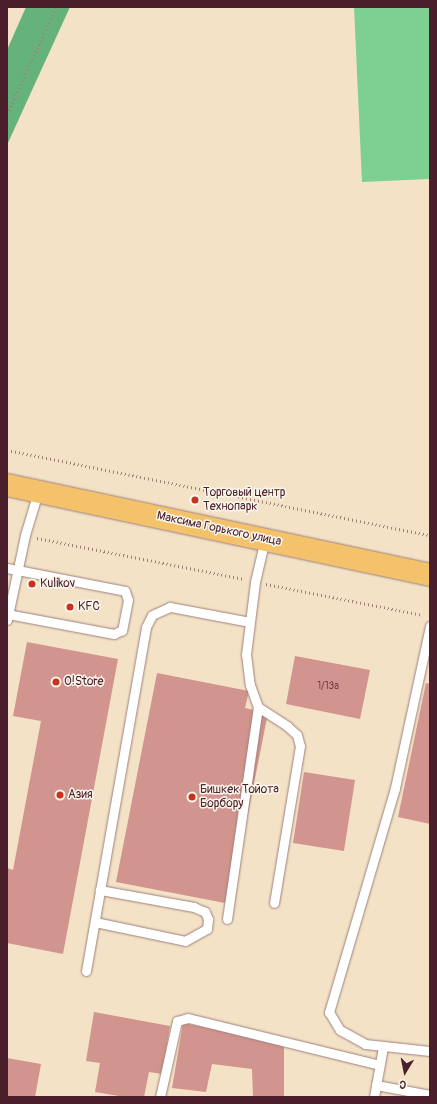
<!DOCTYPE html>
<meta charset="utf-8">
<style>
body{margin:0}
#map{position:relative;width:437px;height:1104px;overflow:hidden;background:#f4e2c7;font-family:Pangolin,sans-serif}
div>[style]{position:absolute}
[style*='--x']{left:calc(var(--x)*1px);top:calc(var(--y)*1px);width:calc(var(--w)*1px);rotate:calc(var(--a)*1deg)}
.green>*{inset:0;background:#7ed092}
.forest>*{inset:0;background:#66b27c}
.building>*{inset:0;background:#d1948e}
.path>*{height:2.5px;margin-top:-1.25px;transform-origin:0;background:repeating-linear-gradient(90deg,#9f8079 0 1px,transparent 0 4px)}
.roads{filter:drop-shadow(0 0 1px #9f8079) drop-shadow(0 0 1px #9f8079)}
.lane>*{height:9px;margin:-4.5px;padding:0 4.5px;transform-origin:4.5px;border-radius:4.5px;background:#fff}
.primary>*{height:22px;margin:-11px;padding:0 11px;transform-origin:11px;border-radius:11px;background:#f3c26a}
.dots>*{width:11px;height:11px;translate:-50% -50%;box-sizing:border-box;border:2px solid #fbf7ec;border-radius:50%}
span{translate:-50% -50%;white-space:nowrap;text-align:center;line-height:1.15;-webkit-text-stroke:3px #fbf7ec;paint-order:stroke}
.number-label{font-size:10px;color:#6c3c44}
.number-label span{-webkit-text-stroke-width:0}
.poi-label{font-size:12px;color:#4a1f2b}
.left{translate:0 -50%;text-align:left}
.street-label{font-size:12px;color:#4a1f2b}
.frame{position:absolute;inset:0;border:8px solid #4a1f2b;pointer-events:none}
.north{position:absolute;left:385px;top:1052px;width:40px;height:40px;-webkit-text-stroke:3px #fbf7ec;paint-order:stroke;rotate:190deg;font-size:11px;font-weight:700;line-height:16px;text-align:center;color:#4a1f2b}
.north::after{content:'';display:block;margin:auto;width:14px;height:18px;background:#4a1f2b;clip-path:polygon(50% 0,100% 100%,50% 72%,0 100%)}
</style>
<div id="map">
<div class="green">
<div style="clip-path:polygon(354px 7px,430px 7px,430px 179px,362px 182px)"></div>
</div>
<div class="forest">
<div style="clip-path:polygon(26px 7px,70px 7px,7px 145px,7px 50px)"></div>
</div>
<div class="building">
<div style="clip-path:polygon(27px 642px,118px 659px,63px 954px,7px 943px,7px 868px,13px 870px,41px 721px,13px 716px)"></div>
<div style="clip-path:polygon(295px 656px,370px 670px,360px 719px,286px 704px)"></div>
<div style="clip-path:polygon(157px 673px,249px 691px,245px 708px,268px 713px,230px 904px,116px 882px)"></div>
<div style="clip-path:polygon(426px 683px,430px 684px,430px 824px,398px 817px)"></div>
<div style="clip-path:polygon(304px 772px,355px 780px,344px 851px,293px 843px)"></div>
<div style="clip-path:polygon(94px 1012px,170px 1026px,162px 1074px,149px 1072px,144px 1097px,125px 1097px,95px 1092px,100px 1063px,86px 1061px)"></div>
<div style="clip-path:polygon(183px 1023px,284px 1043px,284px 1097px,253px 1097px,252px 1069px,212px 1064px,206px 1092px,172px 1088px)"></div>
<div style="clip-path:polygon(7px 1058px,41px 1064px,35px 1097px,7px 1097px)"></div>
</div>
<div class="path">
<div style="--x:7;--y:114;--w:118;--a:-65.4"></div>
<div style="--x:7;--y:450;--w:431;--a:11.4"></div>
<div style="--x:37;--y:538;--w:211;--a:11.2"></div>
<div style="--x:266;--y:584;--w:159;--a:11.2"></div>
</div>
<div class="roads">
<div class="lane">
<div style="--x:265;--y:539;--w:44;--a:103.1"></div>
<div style="--x:255;--y:582;--w:73;--a:97.1"></div>
<div style="--x:246;--y:654;--w:31;--a:83"></div>
<div style="--x:250;--y:685;--w:23;--a:70"></div>
<div style="--x:258;--y:707;--w:35;--a:33"></div>
<div style="--x:287;--y:726;--w:13;--a:42"></div>
<div style="--x:297;--y:735;--w:11;--a:75"></div>
<div style="--x:300;--y:746;--w:159;--a:99.4"></div>
<div style="--x:7;--y:568;--w:120;--a:11"></div>
<div style="--x:125;--y:591;--w:9;--a:72"></div>
<div style="--x:128;--y:600;--w:31;--a:101"></div>
<div style="--x:122;--y:630;--w:9;--a:153"></div>
<div style="--x:114;--y:634;--w:109;--a:-169.4"></div>
<div style="--x:7;--y:620;--w:87;--a:-78"></div>
<div style="--x:25;--y:535;--w:45;--a:-73.2"></div>
<div style="--x:430;--y:626;--w:166;--a:102.2"></div>
<div style="--x:395;--y:788;--w:234;--a:106.4"></div>
<div style="--x:329;--y:1012;--w:21;--a:59"></div>
<div style="--x:340;--y:1030;--w:29;--a:29"></div>
<div style="--x:365;--y:1044;--w:65;--a:6.1"></div>
<div style="--x:227;--y:919;--w:214;--a:-81.7"></div>
<div style="--x:95;--y:922;--w:92;--a:11.9"></div>
<div style="--x:185;--y:941;--w:25;--a:-29"></div>
<div style="--x:207;--y:929;--w:10;--a:-84"></div>
<div style="--x:208;--y:919;--w:8;--a:-113"></div>
<div style="--x:205;--y:912;--w:12;--a:-156"></div>
<div style="--x:194;--y:907;--w:96;--a:-169.7"></div>
<div style="--x:86;--y:971;--w:349;--a:-80.1"></div>
<div style="--x:146;--y:627;--w:13;--a:-63"></div>
<div style="--x:152;--y:615;--w:20;--a:-24"></div>
<div style="--x:170;--y:607;--w:81;--a:10.6"></div>
<div style="--x:376;--y:1085;--w:55;--a:10.5"></div>
<div style="--x:160;--y:1097;--w:78;--a:-77.4"></div>
<div style="--x:177;--y:1021;--w:11;--a:-15"></div>
<div style="--x:188;--y:1018;--w:197;--a:13.8"></div>
<div style="--x:374;--y:1097;--w:51;--a:-79.8"></div>
</div>
<div class="primary">
<div style="--x:7;--y:485;--w:432;--a:12"></div>
</div>
</div>
<div class="dots">
<div style="left:195px;top:500px;background:#c8321e"></div>
<div style="left:32px;top:584px;background:#c8321e"></div>
<div style="left:70px;top:607px;background:#c8321e"></div>
<div style="left:56px;top:682px;background:#c8321e"></div>
<div style="left:60px;top:795px;background:#c8321e"></div>
<div style="left:192px;top:797px;background:#c8321e"></div>
</div>
<div class="number-label">
<span style="left:328px;top:687px">1/13a</span>
</div>
<div class="poi-label">
<span class="left" style="left:203px;top:500px">Торговый центр<br>Технопарк</span>
<span class="left" style="left:40px;top:584px">Kulikov</span>
<span class="left" style="left:78px;top:607px">KFC</span>
<span class="left" style="left:64px;top:682px">O!Store</span>
<span class="left" style="left:200px;top:797px">Бишкек Тойота<br>Борбору</span>
<span class="left" style="left:68px;top:795px">Азия</span>
</div>
<div class="street-label">
<span style="left:219px;top:529px;rotate:12deg">Максима Горького улица</span>
</div>
<div class="frame"></div>
<div class="north">С</div>
</div>
